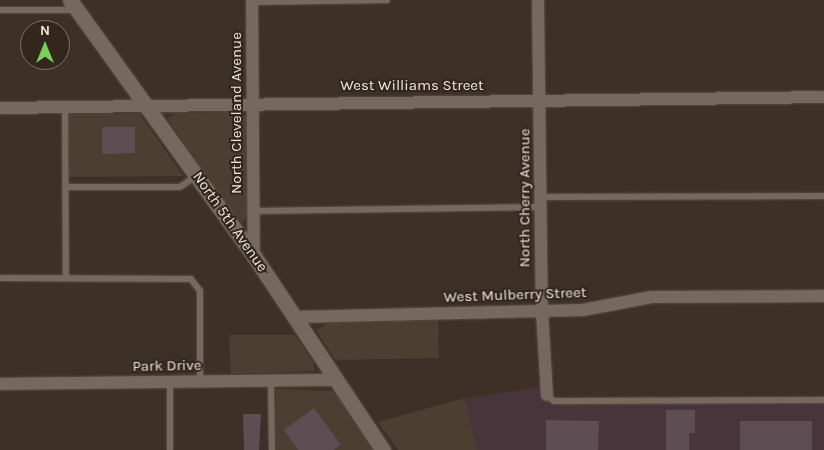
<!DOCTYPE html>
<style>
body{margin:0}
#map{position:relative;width:824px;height:450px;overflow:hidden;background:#3d3027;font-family:Karla,sans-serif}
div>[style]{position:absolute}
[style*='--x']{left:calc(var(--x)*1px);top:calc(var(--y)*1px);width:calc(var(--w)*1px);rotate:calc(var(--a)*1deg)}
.commercial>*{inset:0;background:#4d3e32}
.industrial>*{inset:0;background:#48343b}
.building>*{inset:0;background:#5e4d53}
.roads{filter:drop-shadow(0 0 1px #584e45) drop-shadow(0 0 1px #584e45)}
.lane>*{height:6px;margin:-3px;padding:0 3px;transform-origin:3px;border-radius:3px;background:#76685d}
.street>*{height:12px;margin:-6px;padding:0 6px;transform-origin:6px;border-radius:6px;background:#76685d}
.secondary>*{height:15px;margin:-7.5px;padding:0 7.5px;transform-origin:7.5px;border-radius:7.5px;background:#76685d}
span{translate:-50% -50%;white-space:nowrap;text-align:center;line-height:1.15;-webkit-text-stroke:4px #32261d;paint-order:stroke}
.street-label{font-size:15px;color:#eee6e0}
.north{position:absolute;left:20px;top:20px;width:50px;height:50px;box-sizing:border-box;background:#32261d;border:1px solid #7d736b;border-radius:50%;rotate:0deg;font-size:14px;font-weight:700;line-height:20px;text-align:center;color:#eee6e0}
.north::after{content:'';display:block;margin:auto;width:18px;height:22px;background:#78d158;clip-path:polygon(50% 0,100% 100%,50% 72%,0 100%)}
</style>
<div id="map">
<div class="commercial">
<div style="clip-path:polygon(240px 112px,247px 117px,247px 217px,242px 222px,235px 218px,167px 118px,175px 113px)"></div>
<div style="clip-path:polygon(69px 114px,140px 114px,183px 176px,69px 177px)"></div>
<div style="clip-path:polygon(438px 320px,439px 358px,335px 360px,316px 330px,329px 323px)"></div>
<div style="clip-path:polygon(229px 335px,295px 335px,313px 362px,315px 371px,231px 374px)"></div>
<div style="clip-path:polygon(276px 389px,334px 391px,376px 450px,276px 450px)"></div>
<div style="clip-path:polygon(465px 398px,477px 450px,398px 450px,378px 422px)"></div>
</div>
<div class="industrial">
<div style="clip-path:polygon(541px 387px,547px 400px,824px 401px,824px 450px,477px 450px,465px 398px)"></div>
</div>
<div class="building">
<div style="clip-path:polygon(102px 127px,135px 127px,135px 153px,102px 154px)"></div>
<div style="clip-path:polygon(314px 408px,341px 445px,333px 450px,298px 450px,284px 430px)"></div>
<div style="clip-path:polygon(666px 410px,695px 410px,695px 433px,689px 433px,689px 450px,666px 450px)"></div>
<div style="clip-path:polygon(243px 414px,261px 414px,259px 450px,244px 450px)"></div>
<div style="clip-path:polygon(546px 420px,599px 421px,598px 450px,546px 450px)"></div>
<div style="clip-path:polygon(740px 421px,812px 421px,812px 450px,740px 450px)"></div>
</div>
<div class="roads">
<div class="lane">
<div style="--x:252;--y:2;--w:135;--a:-0.8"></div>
<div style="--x:0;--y:10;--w:76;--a:0"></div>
<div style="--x:65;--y:107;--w:171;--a:89.7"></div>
<div style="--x:66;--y:187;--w:114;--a:0"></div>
<div style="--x:180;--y:187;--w:19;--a:-35"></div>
<div style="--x:541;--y:197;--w:283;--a:-0.2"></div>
<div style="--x:254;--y:211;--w:287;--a:-0.8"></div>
<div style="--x:0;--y:278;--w:191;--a:0.3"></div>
<div style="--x:191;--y:279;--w:15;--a:53"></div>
<div style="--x:200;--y:291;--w:91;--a:90"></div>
<div style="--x:271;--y:381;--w:69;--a:89.2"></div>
<div style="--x:170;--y:382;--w:68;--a:90"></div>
<div style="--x:547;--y:395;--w:9;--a:41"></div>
<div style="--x:554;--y:401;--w:11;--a:0"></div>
<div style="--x:565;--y:401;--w:259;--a:-0.2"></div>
</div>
<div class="street">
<div style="--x:252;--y:0;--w:256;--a:89.6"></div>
<div style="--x:538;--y:0;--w:311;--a:89.3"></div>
<div style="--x:542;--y:311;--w:84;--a:86.6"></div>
<div style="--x:0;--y:108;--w:824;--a:-0.76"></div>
<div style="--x:296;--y:317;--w:287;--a:-1.4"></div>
<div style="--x:583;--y:310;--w:70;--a:-10.7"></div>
<div style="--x:652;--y:297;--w:172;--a:-0.3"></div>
<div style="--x:0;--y:384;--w:334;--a:-0.7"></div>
</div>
<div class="secondary">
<div style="--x:70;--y:0;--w:315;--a:54.3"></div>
<div style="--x:254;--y:256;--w:233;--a:56.4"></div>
</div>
</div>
<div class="street-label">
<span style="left:412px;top:86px">West Williams Street</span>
<span style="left:237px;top:113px;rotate:-90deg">North Cleveland Avenue</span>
<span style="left:525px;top:198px;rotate:-90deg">North Cherry Avenue</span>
<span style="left:230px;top:222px;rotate:55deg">North 5th Avenue</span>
<span style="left:515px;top:295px;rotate:-2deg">West Mulberry Street</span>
<span style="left:167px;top:366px;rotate:-1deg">Park Drive</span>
</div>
<div class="north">N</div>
</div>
